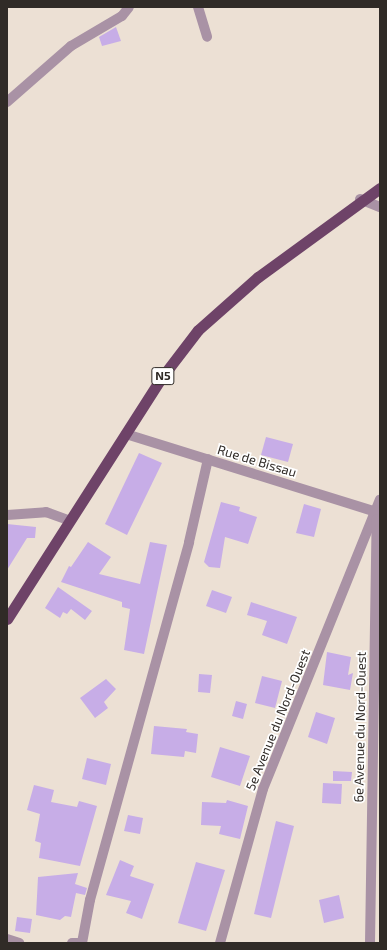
<!DOCTYPE html>
<style>
body{margin:0}
#map{position:relative;width:387px;height:950px;overflow:hidden;background:#ece0d4;font-family:"Exo 2",sans-serif}
div>[style]{position:absolute}
[style*='--x']{left:calc(var(--x)*1px);top:calc(var(--y)*1px);width:calc(var(--w)*1px);rotate:calc(var(--a)*1deg)}
.building>*{inset:0;background:#c7ade7}
.minor>*{height:10px;margin:-5px;padding:0 5px;transform-origin:5px;border-radius:5px;background:#a992a5}
.trunk>*{height:11px;margin:-5.5px;padding:0 5.5px;transform-origin:5.5px;border-radius:5.5px;background:#6e4368}
span{translate:-50% -50%;white-space:nowrap;text-align:center;line-height:1.15;-webkit-text-stroke:3.5px #fff;paint-order:stroke}
.shield-label span{padding:1px 3px;background:#fff;border:1px solid;border-radius:3px;-webkit-text-stroke-width:0}
.shield-label{font-size:12px;color:#302b27;font-weight:700}
.street-label{font-size:13px;color:#302b27}
.frame{position:absolute;inset:0;border:8px solid #302b27;pointer-events:none}
</style>
<div id="map">
<div class="building">
<div style="clip-path:polygon(116px 27px,121px 41px,102px 46px,99px 37px)"></div>
<div style="clip-path:polygon(266px 437px,293px 444px,288px 462px,261px 455px)"></div>
<div style="clip-path:polygon(139px 453px,162px 463px,127px 535px,105px 524px)"></div>
<div style="clip-path:polygon(221px 502px,240px 507px,239px 511px,257px 517px,248px 544px,225px 537px,220px 568px,209px 567px,204px 562px)"></div>
<div style="clip-path:polygon(304px 504px,321px 509px,314px 537px,296px 533px)"></div>
<div style="clip-path:polygon(7px 524px,36px 527px,35px 538px,27px 538px,7px 570px)"></div>
<div style="clip-path:polygon(88px 542px,111px 557px,99px 574px,140px 584px,150px 542px,167px 545px,144px 654px,124px 650px,130px 609px,122px 607px,122px 602px,61px 582px,69px 566px,71px 567px)"></div>
<div style="clip-path:polygon(58px 587px,92px 611px,85px 620px,71px 609px,67px 614px,63px 612px,60px 618px,45px 608px)"></div>
<div style="clip-path:polygon(212px 590px,232px 597px,226px 613px,206px 606px)"></div>
<div style="clip-path:polygon(251px 602px,297px 617px,287px 644px,262px 635px,267px 621px,247px 615px)"></div>
<div style="clip-path:polygon(327px 652px,351px 657px,348px 675px,353px 673px,350px 690px,323px 685px)"></div>
<div style="clip-path:polygon(199px 674px,212px 675px,210px 693px,198px 692px)"></div>
<div style="clip-path:polygon(262px 676px,282px 681px,275px 708px,255px 703px)"></div>
<div style="clip-path:polygon(106px 679px,116px 689px,104px 702px,108px 708px,95px 718px,80px 698px)"></div>
<div style="clip-path:polygon(236px 701px,247px 704px,243px 719px,232px 716px)"></div>
<div style="clip-path:polygon(316px 712px,335px 718px,327px 744px,308px 737px)"></div>
<div style="clip-path:polygon(154px 726px,187px 729px,186px 732px,198px 734px,196px 753px,185px 751px,184px 757px,151px 754px)"></div>
<div style="clip-path:polygon(220px 747px,250px 756px,240px 786px,211px 777px)"></div>
<div style="clip-path:polygon(87px 758px,111px 764px,106px 785px,82px 779px)"></div>
<div style="clip-path:polygon(333px 771px,352px 772px,351px 781px,333px 781px)"></div>
<div style="clip-path:polygon(323px 783px,342px 784px,341px 804px,322px 803px)"></div>
<div style="clip-path:polygon(34px 785px,54px 790px,51px 802px,77px 807px,79px 801px,97px 806px,80px 866px,39px 858px,41px 843px,35px 841px,40px 814px,27px 810px)"></div>
<div style="clip-path:polygon(227px 800px,248px 806px,240px 839px,219px 834px,221px 826px,201px 825px,202px 802px,226px 803px)"></div>
<div style="clip-path:polygon(128px 815px,143px 818px,140px 834px,124px 831px)"></div>
<div style="clip-path:polygon(276px 821px,294px 826px,271px 918px,254px 914px)"></div>
<div style="clip-path:polygon(120px 860px,134px 866px,130px 876px,154px 884px,142px 919px,126px 913px,131px 901px,106px 895px)"></div>
<div style="clip-path:polygon(196px 862px,225px 870px,206px 931px,178px 923px)"></div>
<div style="clip-path:polygon(78px 873px,75px 884px,87px 888px,85px 895px,76px 893px,71px 917px,65px 916px,60px 920px,36px 915px,38px 877px)"></div>
<div style="clip-path:polygon(339px 895px,344px 918px,324px 923px,319px 900px)"></div>
<div style="clip-path:polygon(17px 917px,32px 919px,30px 933px,15px 931px)"></div>
</div>
<div class="minor">
<div style="--x:198;--y:7;--w:31;--a:73"></div>
<div style="--x:7;--y:102;--w:85;--a:-41.2"></div>
<div style="--x:71;--y:46;--w:59;--a:-30.5"></div>
<div style="--x:122;--y:16;--w:11;--a:-52"></div>
<div style="--x:360;--y:199;--w:22;--a:22"></div>
<div style="--x:126;--y:434;--w:266;--a:17.3"></div>
<div style="--x:7;--y:515;--w:39;--a:-4"></div>
<div style="--x:46;--y:512;--w:23;--a:20"></div>
<div style="--x:7;--y:939;--w:13;--a:18"></div>
<div style="--x:72;--y:943;--w:10;--a:0"></div>
<div style="--x:82;--y:943;--w:44;--a:-79.5"></div>
<div style="--x:90;--y:900;--w:371;--a:-74.5"></div>
<div style="--x:189;--y:542;--w:85;--a:-77.1"></div>
<div style="--x:220;--y:943;--w:160;--a:-74.4"></div>
<div style="--x:263;--y:789;--w:312;--a:-68"></div>
<div style="--x:370;--y:943;--w:424;--a:-89.1"></div>
</div>
<div class="trunk">
<div style="--x:7;--y:619;--w:282;--a:-57.4"></div>
<div style="--x:159;--y:381;--w:64;--a:-52.6"></div>
<div style="--x:198;--y:330;--w:80;--a:-41.5"></div>
<div style="--x:258;--y:277;--w:151;--a:-36.1"></div>
</div>
<div class="shield-label">
<span style="left:163px;top:376px">N5</span>
</div>
<div class="street-label">
<span style="left:257px;top:461px;rotate:17deg">Rue de Bissau</span>
<span style="left:278px;top:720px;rotate:-68deg">5e Avenue du Nord-Ouest</span>
<span style="left:360px;top:727px;rotate:-89deg">6e Avenue du Nord-Ouest</span>
</div>
<div class="frame"></div>
</div>
